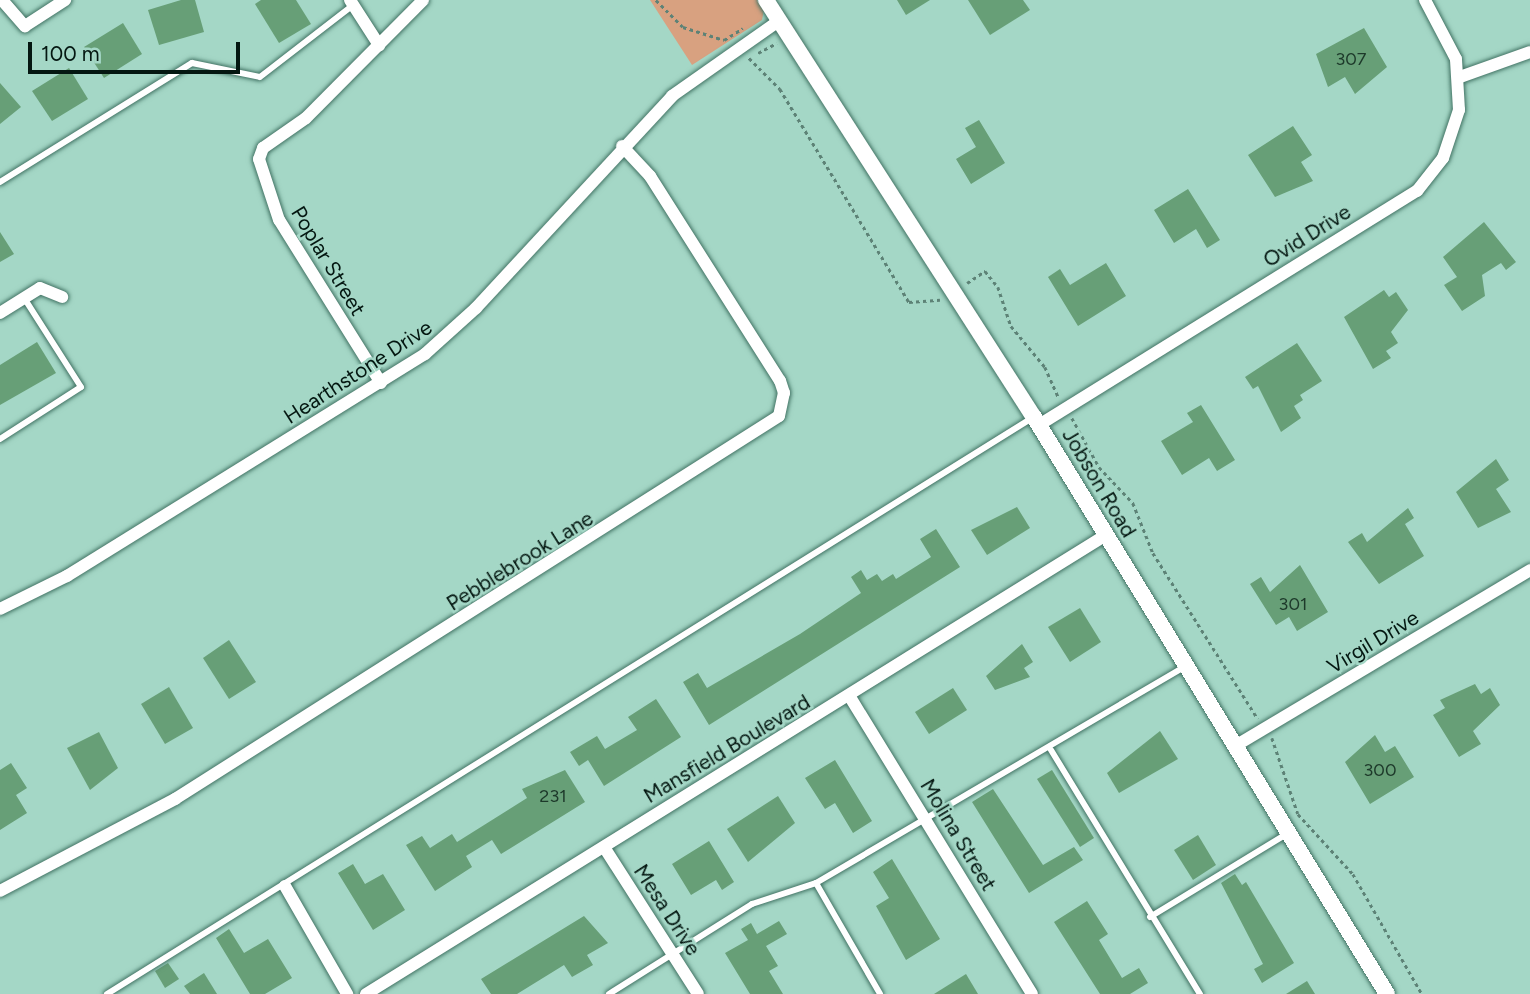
<!DOCTYPE html>
<style>
body{margin:0}
#map{position:relative;width:1530px;height:994px;overflow:hidden;background:#a4d7c6;font-family:Figtree,sans-serif}
div>[style]{position:absolute}
[style*='--x']{left:calc(var(--x)*1px);top:calc(var(--y)*1px);width:calc(var(--w)*1px);rotate:calc(var(--a)*1deg)}
.green>*{inset:0;background:#d8a180}
.building>*{inset:0;background:#679f77}
.path>*{height:2.5px;margin-top:-1.25px;transform-origin:0;background:repeating-linear-gradient(90deg,#5d8276 0 3.5px,transparent 0 7px)}
.roads{filter:drop-shadow(0 0 2px #427364) drop-shadow(0 0 2px #427364)}
.service>*{height:6px;margin:-3px;padding:0 3px;transform-origin:3px;border-radius:3px;background:#fff}
.minor>*{height:12px;margin:-6px;padding:0 6px;transform-origin:6px;border-radius:6px;background:#fff}
.tertiary>*{height:16px;margin:-8px;padding:0 8px;transform-origin:8px;border-radius:8px;background:#fff}
span{translate:-50% -50%;white-space:nowrap;text-align:center;line-height:1.15;-webkit-text-stroke:5px #a4d7c6;paint-order:stroke}
.number-label{font-size:18px;color:#1d392a}
.number-label span{-webkit-text-stroke-width:0}
.street-label{font-size:21px;color:#041711}
.scale{position:absolute;left:28px;top:42px;width:212px;height:32px;box-sizing:border-box;border:4px solid #041711;border-top:0;padding-left:9px;font-size:21px;line-height:24px;white-space:nowrap;color:#041711;-webkit-text-stroke:5px #a4d7c6;paint-order:stroke}
</style>
<div id="map">
<div class="green">
<div style="clip-path:polygon(650px 0,757px 0,764px 10px,762px 20px,692px 65px)"></div>
</div>
<div class="building">
<div style="clip-path:polygon(181px 0,195px 0,204px 32px,159px 45px,148px 10px)"></div>
<div style="clip-path:polygon(261px 0,296px 0,311px 24px,279px 43px,255px 4px)"></div>
<div style="clip-path:polygon(897px 0,930px 0,906px 15px)"></div>
<div style="clip-path:polygon(968px 0,1023px 0,1030px 10px,990px 35px)"></div>
<div style="clip-path:polygon(123px 23px,142px 54px,104px 78px,84px 47px)"></div>
<div style="clip-path:polygon(1364px 28px,1387px 67px,1355px 94px,1345px 77px,1328px 87px,1316px 54px)"></div>
<div style="clip-path:polygon(69px 68px,88px 99px,52px 121px,32px 91px)"></div>
<div style="clip-path:polygon(0 83px,21px 107px,0 124px)"></div>
<div style="clip-path:polygon(979px 120px,1005px 163px,971px 184px,956px 159px,976px 147px,965px 128px)"></div>
<div style="clip-path:polygon(1293px 126px,1312px 155px,1301px 162px,1313px 181px,1275px 197px,1248px 155px)"></div>
<div style="clip-path:polygon(1188px 189px,1220px 240px,1207px 248px,1196px 229px,1174px 243px,1154px 210px)"></div>
<div style="clip-path:polygon(1484px 222px,1516px 262px,1506px 270px,1501px 263px,1482px 275px,1485px 296px,1462px 311px,1444px 285px,1457px 277px,1443px 257px)"></div>
<div style="clip-path:polygon(0 232px,14px 254px,0 262px)"></div>
<div style="clip-path:polygon(1106px 263px,1126px 296px,1078px 326px,1048px 277px,1060px 269px,1070px 285px)"></div>
<div style="clip-path:polygon(1384px 290px,1389px 297px,1396px 292px,1408px 310px,1391px 332px,1398px 343px,1386px 351px,1391px 358px,1373px 369px,1344px 317px)"></div>
<div style="clip-path:polygon(37px 342px,56px 373px,0 405px,0 365px)"></div>
<div style="clip-path:polygon(1297px 343px,1322px 381px,1300px 395px,1303px 400px,1294px 406px,1301px 418px,1281px 432px,1258px 386px,1253px 389px,1245px 377px)"></div>
<div style="clip-path:polygon(1201px 405px,1235px 460px,1217px 471px,1209px 458px,1182px 475px,1161px 441px,1193px 422px,1187px 413px)"></div>
<div style="clip-path:polygon(1496px 459px,1509px 480px,1496px 489px,1511px 512px,1478px 528px,1456px 492px)"></div>
<div style="clip-path:polygon(1017px 507px,1030px 528px,987px 555px,971px 530px)"></div>
<div style="clip-path:polygon(1408px 508px,1414px 518px,1405px 524px,1424px 556px,1379px 584px,1348px 542px,1362px 533px,1367px 542px)"></div>
<div style="clip-path:polygon(936px 529px,960px 567px,709px 725px,683px 682px,698px 673px,707px 688px,800px 634px,861px 593px,851px 577px,861px 570px,867px 580px,877px 574px,882px 581px,893px 574px,896px 579px,931px 557px,920px 539px)"></div>
<div style="clip-path:polygon(1300px 565px,1328px 612px,1297px 631px,1289px 617px,1276px 625px,1250px 584px,1261px 577px,1270px 592px)"></div>
<div style="clip-path:polygon(1080px 608px,1101px 642px,1070px 662px,1048px 627px)"></div>
<div style="clip-path:polygon(229px 640px,256px 682px,229px 699px,203px 658px)"></div>
<div style="clip-path:polygon(1022px 644px,1033px 662px,1024px 668px,1030px 677px,995px 690px,986px 676px)"></div>
<div style="clip-path:polygon(1475px 684px,1481px 694px,1490px 688px,1500px 705px,1473px 731px,1481px 744px,1459px 757px,1433px 715px,1445px 708px,1440px 700px)"></div>
<div style="clip-path:polygon(169px 687px,193px 728px,165px 744px,141px 704px)"></div>
<div style="clip-path:polygon(953px 688px,967px 710px,929px 734px,915px 712px)"></div>
<div style="clip-path:polygon(656px 699px,681px 737px,604px 786px,588px 760px,579px 766px,570px 752px,597px 736px,605px 749px,637px 730px,628px 717px)"></div>
<div style="clip-path:polygon(1160px 731px,1178px 759px,1119px 793px,1107px 773px)"></div>
<div style="clip-path:polygon(99px 732px,118px 768px,90px 790px,67px 748px)"></div>
<div style="clip-path:polygon(1375px 735px,1385px 752px,1395px 746px,1414px 777px,1370px 804px,1345px 762px)"></div>
<div style="clip-path:polygon(835px 760px,872px 821px,853px 833px,835px 803px,825px 809px,805px 778px)"></div>
<div style="clip-path:polygon(11px 763px,27px 788px,16px 795px,27px 813px,0 830px,0 770px)"></div>
<div style="clip-path:polygon(565px 770px,585px 802px,501px 854px,492px 840px,466px 856px,472px 867px,435px 891px,406px 845px,422px 836px,430px 848px,452px 834px,457px 842px,527px 798px,522px 789px)"></div>
<div style="clip-path:polygon(1052px 770px,1094px 838px,1080px 847px,1037px 779px)"></div>
<div style="clip-path:polygon(993px 789px,1043px 865px,1074px 847px,1083px 860px,1029px 893px,972px 802px)"></div>
<div style="clip-path:polygon(778px 796px,795px 823px,748px 862px,727px 829px)"></div>
<div style="clip-path:polygon(1198px 835px,1216px 865px,1193px 880px,1174px 850px)"></div>
<div style="clip-path:polygon(709px 841px,734px 882px,722px 890px,716px 880px,691px 895px,672px 864px)"></div>
<div style="clip-path:polygon(892px 859px,940px 939px,906px 960px,876px 906px,889px 898px,873px 872px)"></div>
<div style="clip-path:polygon(353px 864px,365px 884px,383px 874px,405px 910px,373px 930px,338px 873px)"></div>
<div style="clip-path:polygon(1235px 874px,1242px 885px,1246px 882px,1294px 963px,1262px 983px,1254px 969px,1263px 964px,1221px 883px)"></div>
<div style="clip-path:polygon(1087px 901px,1108px 934px,1099px 940px,1122px 978px,1139px 968px,1148px 983px,1130px 994px,1100px 994px,1054px 922px)"></div>
<div style="clip-path:polygon(584px 916px,608px 943px,587px 955px,593px 965px,572px 977px,564px 965px,517px 994px,491px 994px,481px 979px)"></div>
<div style="clip-path:polygon(779px 921px,787px 934px,766px 946px,778px 966px,769px 971px,783px 994px,750px 994px,725px 953px,748px 940px,741px 929px,751px 923px,757px 934px)"></div>
<div style="clip-path:polygon(229px 929px,244px 953px,268px 939px,292px 978px,265px 994px,250px 994px,216px 938px)"></div>
<div style="clip-path:polygon(168px 963px,179px 979px,165px 988px,155px 971px)"></div>
<div style="clip-path:polygon(204px 973px,217px 994px,190px 994px,184px 986px)"></div>
<div style="clip-path:polygon(966px 974px,978px 994px,934px 994px)"></div>
<div style="clip-path:polygon(1307px 981px,1315px 994px,1286px 994px)"></div>
</div>
<div class="path">
<div style="--x:656;--y:0;--w:38;--a:45"></div>
<div style="--x:683;--y:27;--w:43;--a:17.6"></div>
<div style="--x:724;--y:40;--w:22;--a:-32"></div>
<div style="--x:758;--y:53;--w:21;--a:-28"></div>
<div style="--x:749;--y:58;--w:44;--a:45"></div>
<div style="--x:780;--y:89;--w:249;--a:58.8"></div>
<div style="--x:909;--y:302;--w:31;--a:-4"></div>
<div style="--x:967;--y:283;--w:22;--a:-34"></div>
<div style="--x:985;--y:271;--w:21;--a:51"></div>
<div style="--x:998;--y:287;--w:41;--a:71.6"></div>
<div style="--x:1011;--y:326;--w:53;--a:50.3"></div>
<div style="--x:1045;--y:367;--w:34;--a:66"></div>
<div style="--x:1072;--y:418;--w:56;--a:61.1"></div>
<div style="--x:1099;--y:467;--w:50;--a:46.6"></div>
<div style="--x:1133;--y:503;--w:54;--a:68.2"></div>
<div style="--x:1153;--y:553;--w:196;--a:57.7"></div>
<div style="--x:1272;--y:738;--w:80;--a:71.1"></div>
<div style="--x:1298;--y:814;--w:81;--a:47.5"></div>
<div style="--x:1353;--y:874;--w:138;--a:60.1"></div>
</div>
<div class="roads">
<div class="service">
<div style="--x:0;--y:182;--w:226;--a:-31.8"></div>
<div style="--x:192;--y:63;--w:69;--a:11.6"></div>
<div style="--x:260;--y:77;--w:118;--a:-37.7"></div>
<div style="--x:0;--y:439;--w:96;--a:-32.7"></div>
<div style="--x:81;--y:387;--w:106;--a:-122.6"></div>
<div style="--x:1051;--y:750;--w:286;--a:58.6"></div>
<div style="--x:816;--y:883;--w:128;--a:60"></div>
<div style="--x:1150;--y:917;--w:162;--a:-31.3"></div>
<div style="--x:107;--y:994;--w:1090;--a:-31.91"></div>
<div style="--x:609;--y:994;--w:169;--a:-32.2"></div>
<div style="--x:752;--y:904;--w:67;--a:-18.2"></div>
<div style="--x:816;--y:883;--w:427;--a:-30.4"></div>
</div>
<div class="minor">
<div style="--x:2;--y:0;--w:35;--a:49"></div>
<div style="--x:25;--y:26;--w:48;--a:-33"></div>
<div style="--x:350;--y:0;--w:54;--a:57.2"></div>
<div style="--x:1460;--y:77;--w:74;--a:-19.7"></div>
<div style="--x:0;--y:313;--w:47;--a:-32"></div>
<div style="--x:40;--y:288;--w:24;--a:22"></div>
<div style="--x:381;--y:383;--w:192;--a:-122"></div>
<div style="--x:279;--y:220;--w:64;--a:-108.2"></div>
<div style="--x:259;--y:159;--w:12;--a:-70"></div>
<div style="--x:263;--y:148;--w:52;--a:-34.9"></div>
<div style="--x:306;--y:118;--w:166;--a:-45.2"></div>
<div style="--x:1039;--y:425;--w:445;--a:-31.8"></div>
<div style="--x:1417;--y:191;--w:42;--a:-51.8"></div>
<div style="--x:1443;--y:158;--w:51;--a:-71.6"></div>
<div style="--x:1459;--y:110;--w:51;--a:-93.4"></div>
<div style="--x:1456;--y:59;--w:67;--a:-117.7"></div>
<div style="--x:0;--y:609;--w:75;--a:-26.2"></div>
<div style="--x:67;--y:576;--w:421;--a:-31.8"></div>
<div style="--x:425;--y:354;--w:69;--a:-42"></div>
<div style="--x:476;--y:308;--w:289;--a:-47.2"></div>
<div style="--x:672;--y:96;--w:132;--a:-35.1"></div>
<div style="--x:850;--y:697;--w:348;--a:58.5"></div>
<div style="--x:1235;--y:746;--w:344;--a:-30.8"></div>
<div style="--x:604;--y:847;--w:174;--a:57.4"></div>
<div style="--x:285;--y:886;--w:125;--a:60.1"></div>
<div style="--x:0;--y:891;--w:198;--a:-27.7"></div>
<div style="--x:175;--y:799;--w:715;--a:-32.38"></div>
<div style="--x:779;--y:416;--w:24;--a:-78"></div>
<div style="--x:784;--y:393;--w:13;--a:-108"></div>
<div style="--x:780;--y:381;--w:243;--a:-122.4"></div>
<div style="--x:650;--y:176;--w:41;--a:-133"></div>
<div style="--x:366;--y:994;--w:871;--a:-31.81"></div>
</div>
<div class="tertiary">
<div style="--x:766;--y:0;--w:496;--a:57.3"></div>
<div style="--x:1034;--y:417;--w:676;--a:58.54"></div>
</div>
</div>
<div class="number-label">
<span style="left:1351px;top:59px">307</span>
<span style="left:1293px;top:604px">301</span>
<span style="left:1380px;top:770px">300</span>
<span style="left:553px;top:796px">231</span>
</div>
<div class="street-label">
<span style="left:1307px;top:236px;rotate:-32deg">Ovid Drive</span>
<span style="left:328px;top:261px;rotate:59deg">Poplar Street</span>
<span style="left:358px;top:372px;rotate:-33deg">Hearthstone Drive</span>
<span style="left:1099px;top:483px;rotate:59deg">Jobson Road</span>
<span style="left:520px;top:561px;rotate:-32deg">Pebblebrook Lane</span>
<span style="left:1373px;top:642px;rotate:-31deg">Virgil Drive</span>
<span style="left:727px;top:749px;rotate:-31deg">Mansfield Boulevard</span>
<span style="left:958px;top:835px;rotate:59deg">Molina Street</span>
<span style="left:667px;top:910px;rotate:57deg">Mesa Drive</span>
</div>
<div class="scale">100 m</div>
</div>
